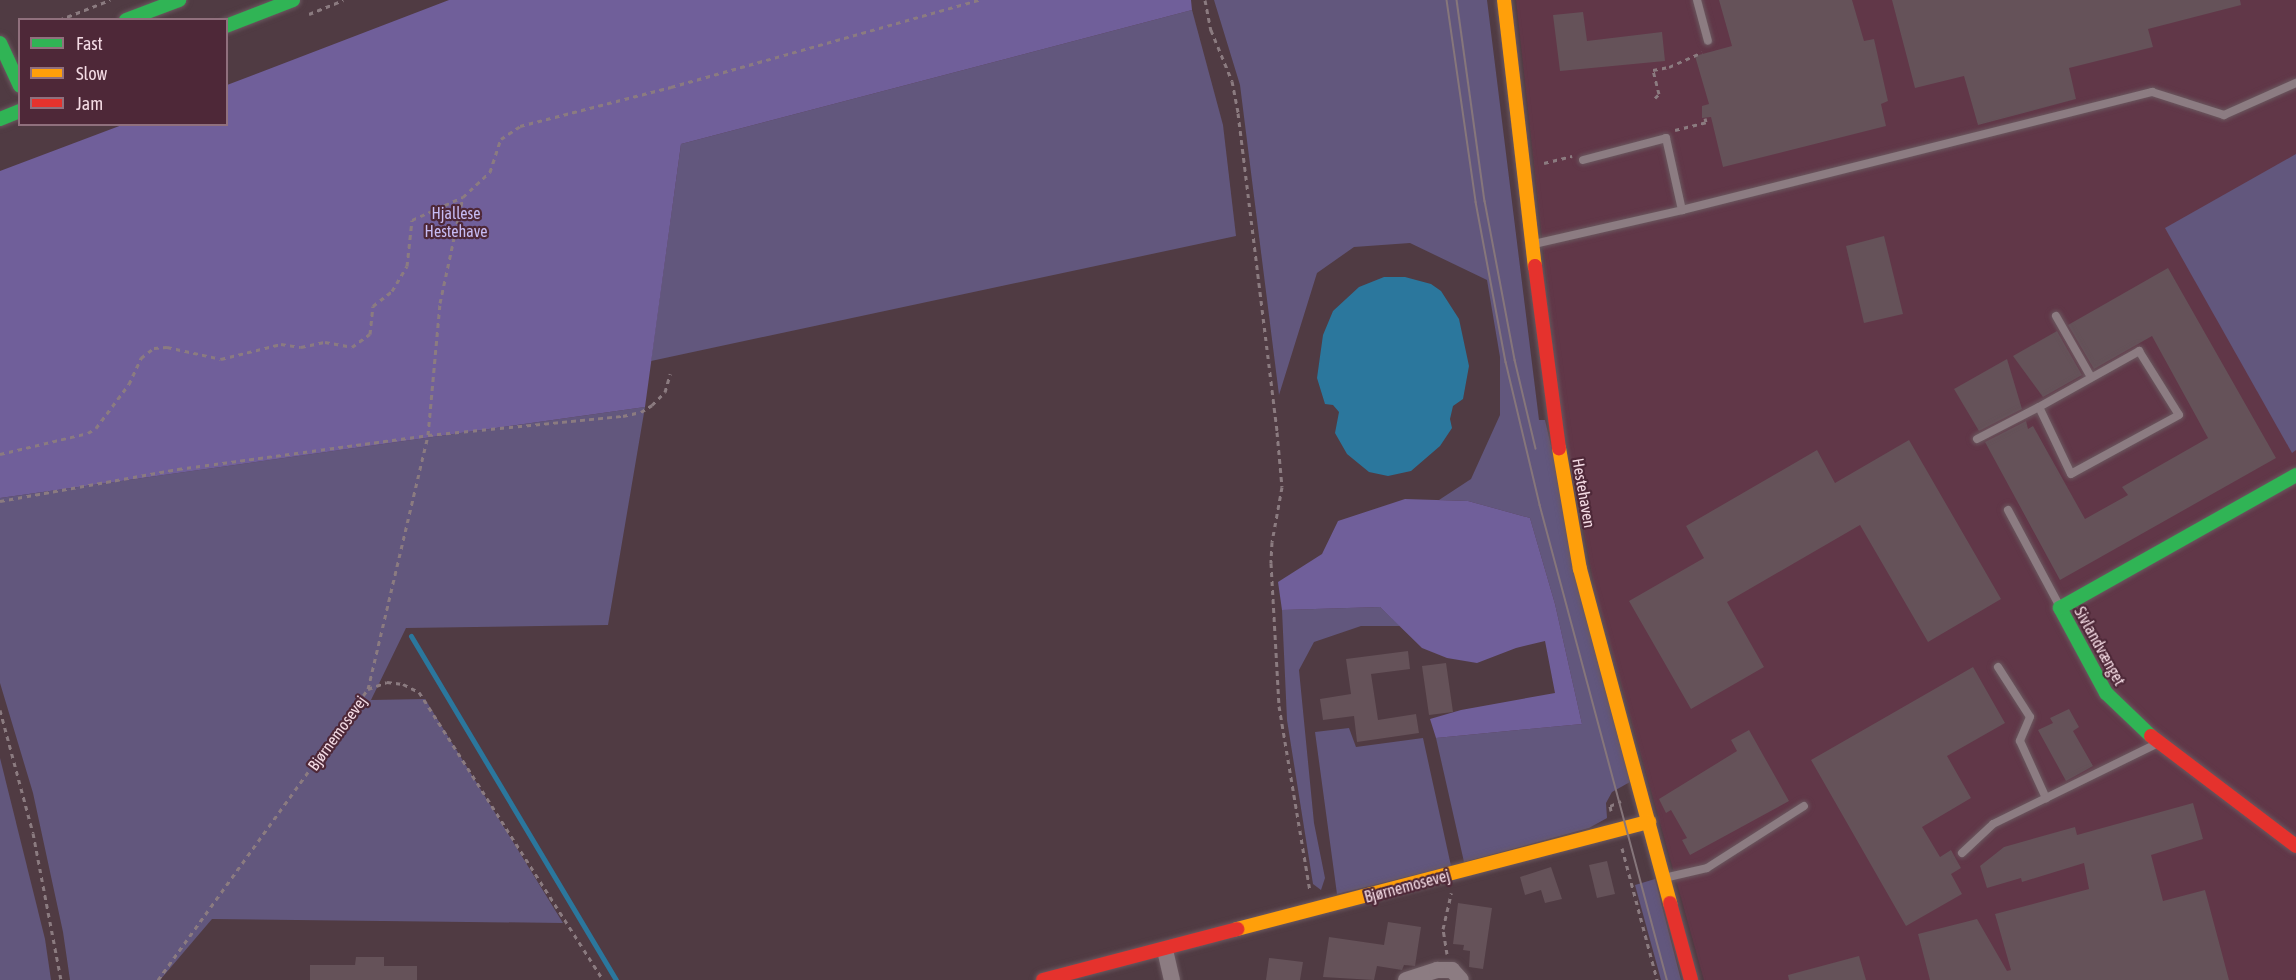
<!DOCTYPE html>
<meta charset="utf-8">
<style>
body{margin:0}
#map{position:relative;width:2296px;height:980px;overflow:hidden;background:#503b43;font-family:"Asap Condensed",sans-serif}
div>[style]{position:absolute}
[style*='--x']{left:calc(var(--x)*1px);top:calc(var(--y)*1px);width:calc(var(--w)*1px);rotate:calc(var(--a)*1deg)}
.built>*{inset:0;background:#613748}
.green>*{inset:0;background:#62577d}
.forest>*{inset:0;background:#705f9a}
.water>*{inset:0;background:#2b779d}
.stream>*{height:5px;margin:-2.5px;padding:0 2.5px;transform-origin:2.5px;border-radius:2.5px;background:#2b779d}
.building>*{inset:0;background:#655259}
.path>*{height:3px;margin-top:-1.5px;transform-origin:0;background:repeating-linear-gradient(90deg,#8b7b80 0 4.5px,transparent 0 9px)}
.roads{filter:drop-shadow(0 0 2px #6a585f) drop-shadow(0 0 2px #6a585f)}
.lane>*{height:8px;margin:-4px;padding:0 4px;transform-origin:4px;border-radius:4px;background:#8c7c82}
.street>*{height:16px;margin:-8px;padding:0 8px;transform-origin:8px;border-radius:8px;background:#8c7c82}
.fast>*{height:14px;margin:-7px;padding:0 7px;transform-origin:7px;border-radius:7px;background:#30b455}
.slow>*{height:14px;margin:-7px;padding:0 7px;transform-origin:7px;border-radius:7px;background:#ff9f0a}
.jam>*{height:14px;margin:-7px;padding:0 7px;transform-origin:7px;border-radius:7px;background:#e5322d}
.tram>*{height:1.5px;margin:-0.75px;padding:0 0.75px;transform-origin:0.75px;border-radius:0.75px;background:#86767b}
span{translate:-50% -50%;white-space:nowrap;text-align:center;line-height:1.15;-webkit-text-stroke:4.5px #4e2838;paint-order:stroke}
.park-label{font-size:16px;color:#c7bcf4}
.street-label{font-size:16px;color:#f4dbe4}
.legend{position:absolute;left:18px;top:18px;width:210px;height:108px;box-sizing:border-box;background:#4e2838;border:2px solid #90707d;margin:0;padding:8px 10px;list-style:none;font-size:18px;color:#f4dbe4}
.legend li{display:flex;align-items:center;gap:12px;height:30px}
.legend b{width:30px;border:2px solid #90707d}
</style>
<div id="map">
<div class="built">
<div style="clip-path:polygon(1516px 0,2296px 0,2296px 980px,1704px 980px,1595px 590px,1561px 410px)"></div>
</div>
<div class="green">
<div style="clip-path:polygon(1214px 0,1487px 0,1539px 420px,1545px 420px,1630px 782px,1612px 792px,1606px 803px,1607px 818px,1589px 828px,1464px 862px,1436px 738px,1582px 724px,1555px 604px,1530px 518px,1468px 501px,1439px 500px,1471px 479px,1500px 415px,1500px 357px,1487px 280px,1410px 243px,1354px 247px,1317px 273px,1279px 395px,1240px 85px)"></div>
<div style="clip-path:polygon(1192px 10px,1223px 125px,1236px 236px,651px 361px,681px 144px)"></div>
<div style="clip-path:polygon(2296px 154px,2296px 450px,2292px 453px,2165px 228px)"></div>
<div style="clip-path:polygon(645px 407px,608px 625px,406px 628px,371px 700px,425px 699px,563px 923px,212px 919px,160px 980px,70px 980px,63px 932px,33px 793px,0 683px,0 498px)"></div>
<div style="clip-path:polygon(1380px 607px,1400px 626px,1361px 626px,1314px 642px,1299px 670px,1314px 823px,1325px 878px,1321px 890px,1313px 884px,1287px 720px,1282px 610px)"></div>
<div style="clip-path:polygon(1349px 728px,1356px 747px,1423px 738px,1451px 866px,1337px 894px,1315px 732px)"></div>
<div style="clip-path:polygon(0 758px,45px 939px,51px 980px,0 980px)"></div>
<div style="clip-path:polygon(1655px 879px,1681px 980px,1661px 980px,1635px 885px)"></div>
</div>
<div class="forest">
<div style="clip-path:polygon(449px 0,1191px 0,1192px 10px,681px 144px,645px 407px,0 498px,0 171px,122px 125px,226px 124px,227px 85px)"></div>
<div style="clip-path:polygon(1405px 499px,1468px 501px,1530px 518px,1555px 604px,1582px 724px,1436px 738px,1430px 719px,1461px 710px,1555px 693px,1545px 641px,1516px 648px,1477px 663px,1447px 658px,1422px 648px,1380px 607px,1282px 610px,1278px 582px,1322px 554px,1338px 521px)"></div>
</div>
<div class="water">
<div style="clip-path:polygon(1384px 277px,1405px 277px,1431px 284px,1441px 291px,1459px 319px,1469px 366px,1463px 399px,1453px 406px,1450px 419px,1452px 428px,1440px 446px,1411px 471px,1388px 476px,1369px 472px,1347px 454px,1335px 433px,1339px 412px,1333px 405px,1325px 404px,1317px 378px,1323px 335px,1333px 311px,1359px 287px)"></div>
</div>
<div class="stream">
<div style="--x:411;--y:636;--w:400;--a:59.2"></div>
</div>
<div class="building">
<div style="clip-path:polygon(1719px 0,1852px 0,1864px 41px,1874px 39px,1888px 101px,1881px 104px,1886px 126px,1723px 167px,1711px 117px,1702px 118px,1702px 106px,1709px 104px,1695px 56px,1732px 46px)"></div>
<div style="clip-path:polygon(1892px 0,2240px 0,2241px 5px,2148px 29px,2153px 47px,2069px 68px,2076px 99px,1978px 125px,1964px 76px,1915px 88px)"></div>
<div style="clip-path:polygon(1583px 12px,1587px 41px,1662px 32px,1665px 61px,1560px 71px,1553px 15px)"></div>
<div style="clip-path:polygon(1884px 236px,1903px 314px,1864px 323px,1846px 246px)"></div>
<div style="clip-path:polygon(2168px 268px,2276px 458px,2060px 580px,1985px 442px,2026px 421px,2028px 429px,2033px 426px,2085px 519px,2128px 495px,2122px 487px,2208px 438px,2152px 336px,2094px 369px,2068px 325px)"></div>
<div style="clip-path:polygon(2057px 331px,2082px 375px,2043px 397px,2013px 356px)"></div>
<div style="clip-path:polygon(2007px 359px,2022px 409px,1979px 431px,1954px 389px)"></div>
<div style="clip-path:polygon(1909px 440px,2001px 599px,1928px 642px,1860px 525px,1727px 602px,1764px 667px,1691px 709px,1629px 601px,1704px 558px,1686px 526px,1817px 450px,1835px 483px)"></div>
<div style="clip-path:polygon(1408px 651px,1410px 669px,1371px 674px,1378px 720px,1416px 714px,1419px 733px,1357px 742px,1354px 716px,1323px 720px,1320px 699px,1351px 694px,1346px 659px)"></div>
<div style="clip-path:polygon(1446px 663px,1453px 712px,1429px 715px,1422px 666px)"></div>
<div style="clip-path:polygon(1973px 667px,2005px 723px,1947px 756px,1971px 798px,1922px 827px,1940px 857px,1951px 850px,1961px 868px,1951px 874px,1962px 894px,1906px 926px,1811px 760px)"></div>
<div style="clip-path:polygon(2069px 709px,2079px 727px,2073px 731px,2093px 766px,2066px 781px,2038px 730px,2053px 723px,2050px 718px)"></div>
<div style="clip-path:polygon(1749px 730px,1789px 801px,1690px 855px,1682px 840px,1687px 838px,1671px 810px,1666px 813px,1659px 799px,1737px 751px,1731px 740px)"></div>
<div style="clip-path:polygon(2193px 803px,2203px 839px,2151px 855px,2163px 901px,2205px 890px,2229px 980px,1930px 980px,1918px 934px,1977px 919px,2007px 971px,2011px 970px,1995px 914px,2089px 889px,2084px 863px,2022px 882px,2021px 878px,1987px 888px,1980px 866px,2004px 847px,2075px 827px,2077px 835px)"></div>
<div style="clip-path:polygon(1607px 861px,1615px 894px,1597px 898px,1589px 865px)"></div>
<div style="clip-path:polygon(1551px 867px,1562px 899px,1545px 903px,1541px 890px,1525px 895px,1520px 877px)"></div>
<div style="clip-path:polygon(1458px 903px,1492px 908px,1483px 969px,1469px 967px,1470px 951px,1463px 950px,1464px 945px,1453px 944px)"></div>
<div style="clip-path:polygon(1388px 922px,1421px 927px,1415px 966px,1404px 965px,1402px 970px,1377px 966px,1374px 980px,1323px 977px,1329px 937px,1384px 945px)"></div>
<div style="clip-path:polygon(1859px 956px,1866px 980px,1789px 980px,1788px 975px)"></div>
<div style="clip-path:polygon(356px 957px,384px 957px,384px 966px,417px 966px,417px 980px,310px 980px,310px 965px,355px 965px)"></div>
<div style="clip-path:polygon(1269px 958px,1303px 962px,1300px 980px,1266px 980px)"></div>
</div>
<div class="path">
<div style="--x:1205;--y:0;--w:31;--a:79"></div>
<div style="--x:1211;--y:30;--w:55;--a:67.6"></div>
<div style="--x:1232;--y:81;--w:33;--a:79"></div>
<div style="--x:1238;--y:113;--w:321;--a:83"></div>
<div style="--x:1277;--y:432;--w:55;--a:84.8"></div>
<div style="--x:1282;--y:487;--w:56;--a:100.3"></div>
<div style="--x:1272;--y:542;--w:21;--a:93"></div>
<div style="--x:1271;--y:563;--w:143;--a:86.8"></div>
<div style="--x:1279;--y:706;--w:188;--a:80.5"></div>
<div style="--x:309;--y:14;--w:37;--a:-22"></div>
<div style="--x:59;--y:20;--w:55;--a:-21.4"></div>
<div style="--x:1655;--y:98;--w:6;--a:-45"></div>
<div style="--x:1659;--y:94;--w:25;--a:-104"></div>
<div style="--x:1653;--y:70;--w:16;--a:-11"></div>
<div style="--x:1669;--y:67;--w:36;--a:-24"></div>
<div style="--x:1675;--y:130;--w:32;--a:-14"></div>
<div style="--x:1706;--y:122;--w:4;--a:-104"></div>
<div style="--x:1544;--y:163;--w:29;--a:-14"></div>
<div style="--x:0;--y:454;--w:90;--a:-13.4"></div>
<div style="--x:88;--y:433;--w:9;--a:-32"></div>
<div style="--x:96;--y:428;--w:55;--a:-53.1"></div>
<div style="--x:129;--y:384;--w:29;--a:-65"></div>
<div style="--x:141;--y:358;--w:16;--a:-38"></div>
<div style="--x:154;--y:348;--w:13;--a:-4"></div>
<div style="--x:167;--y:347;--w:55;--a:12.5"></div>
<div style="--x:221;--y:359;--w:62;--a:-14"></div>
<div style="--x:281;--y:344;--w:20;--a:9"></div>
<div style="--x:301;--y:347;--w:25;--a:-12"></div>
<div style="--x:325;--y:342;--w:27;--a:10"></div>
<div style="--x:352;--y:347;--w:22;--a:-36"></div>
<div style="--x:370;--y:334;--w:28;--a:-84"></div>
<div style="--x:373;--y:306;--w:24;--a:-38"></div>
<div style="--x:392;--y:291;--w:29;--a:-59"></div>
<div style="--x:407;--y:266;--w:46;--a:-83.8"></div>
<div style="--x:412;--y:220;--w:56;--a:-24.3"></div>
<div style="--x:0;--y:501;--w:181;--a:-10.2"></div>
<div style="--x:178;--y:469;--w:252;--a:-7.7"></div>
<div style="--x:428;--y:435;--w:196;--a:-5.6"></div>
<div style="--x:623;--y:416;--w:18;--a:-13"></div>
<div style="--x:641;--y:412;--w:13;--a:-32"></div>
<div style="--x:652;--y:405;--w:18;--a:-45"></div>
<div style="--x:665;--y:392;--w:19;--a:-74"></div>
<div style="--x:368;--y:689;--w:261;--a:-76.7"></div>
<div style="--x:428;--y:435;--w:133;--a:-84.8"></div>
<div style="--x:440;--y:303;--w:108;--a:-77.8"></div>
<div style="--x:463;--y:197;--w:37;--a:-43"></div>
<div style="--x:490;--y:172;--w:35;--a:-72"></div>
<div style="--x:501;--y:139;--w:23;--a:-34"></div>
<div style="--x:520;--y:126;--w:156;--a:-14.5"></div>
<div style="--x:671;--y:87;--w:320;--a:-15.8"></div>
<div style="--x:0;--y:710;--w:127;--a:75"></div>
<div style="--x:33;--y:833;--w:150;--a:79.2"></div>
<div style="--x:1611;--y:811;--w:5;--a:-101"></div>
<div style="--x:1610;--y:806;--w:12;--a:-24"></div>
<div style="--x:1622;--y:848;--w:137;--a:75.1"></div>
<div style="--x:1447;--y:954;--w:25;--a:-99"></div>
<div style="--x:1443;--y:929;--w:37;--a:-77"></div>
<div style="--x:158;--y:980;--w:359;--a:-54.2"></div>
<div style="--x:368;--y:689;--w:20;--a:-20"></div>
<div style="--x:387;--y:682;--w:16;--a:7"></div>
<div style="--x:403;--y:684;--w:18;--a:27"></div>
<div style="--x:419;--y:692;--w:342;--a:57.4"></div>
</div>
<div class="roads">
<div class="lane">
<div style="--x:1697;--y:0;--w:42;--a:75"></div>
<div style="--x:1583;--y:160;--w:86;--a:-14.8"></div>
<div style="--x:1666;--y:138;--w:74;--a:77.5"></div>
<div style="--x:1534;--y:244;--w:152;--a:-12.9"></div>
<div style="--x:1682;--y:210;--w:485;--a:-14.1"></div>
<div style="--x:2152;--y:92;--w:76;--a:17.7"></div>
<div style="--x:2224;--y:115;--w:79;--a:-24"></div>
<div style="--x:2056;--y:316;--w:70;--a:60.2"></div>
<div style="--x:2139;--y:351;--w:75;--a:58"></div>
<div style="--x:2179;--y:415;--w:123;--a:151.4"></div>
<div style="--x:2071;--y:474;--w:74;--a:-115.5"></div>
<div style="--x:2039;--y:407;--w:115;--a:-29.2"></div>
<div style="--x:1977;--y:439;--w:70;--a:-27.3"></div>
<div style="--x:2008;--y:510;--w:110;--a:61.8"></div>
<div style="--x:1998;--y:667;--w:59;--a:57.4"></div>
<div style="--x:2030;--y:717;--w:26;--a:113"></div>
<div style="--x:2020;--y:741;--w:63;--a:65.5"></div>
<div style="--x:1962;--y:853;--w:42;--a:-43.1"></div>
<div style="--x:1993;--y:824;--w:182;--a:-26.1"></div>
<div style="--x:1664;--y:878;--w:44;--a:-13.1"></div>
<div style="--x:1707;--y:868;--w:115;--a:-32.6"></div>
</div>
<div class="street">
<div style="--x:1165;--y:950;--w:31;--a:77"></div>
<div style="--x:1406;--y:980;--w:33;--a:-18"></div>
<div style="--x:1437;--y:970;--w:15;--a:0"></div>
<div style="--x:1452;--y:970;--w:13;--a:48"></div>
</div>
<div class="fast">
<div style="--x:126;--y:20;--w:57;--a:-20.7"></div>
<div style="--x:226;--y:26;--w:72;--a:-21.2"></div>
<div style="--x:0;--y:43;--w:47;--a:65.1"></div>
<div style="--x:0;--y:119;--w:22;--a:-22"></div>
<div style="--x:2151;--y:736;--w:62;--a:-136.3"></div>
<div style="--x:2106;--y:693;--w:97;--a:-118.4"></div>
<div style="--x:2060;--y:608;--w:271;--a:-29.4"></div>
</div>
<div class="slow">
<div style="--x:1504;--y:0;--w:268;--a:83.4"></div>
<div style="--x:1559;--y:448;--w:123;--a:80.2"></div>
<div style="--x:1580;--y:569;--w:346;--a:74.9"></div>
<div style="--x:1237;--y:929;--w:426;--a:-14.6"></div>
</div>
<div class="jam">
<div style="--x:1535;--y:266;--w:184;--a:82.5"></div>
<div style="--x:2151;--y:736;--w:182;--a:37.2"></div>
<div style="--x:1670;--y:903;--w:80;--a:74.7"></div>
<div style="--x:1043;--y:980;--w:201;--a:-14.7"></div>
</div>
</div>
<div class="tram">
<div style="--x:1447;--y:0;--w:204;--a:81.8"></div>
<div style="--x:1476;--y:202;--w:163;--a:79.4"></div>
<div style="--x:1506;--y:362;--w:147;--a:76.6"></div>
<div style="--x:1540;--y:505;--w:492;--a:75"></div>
<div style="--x:1457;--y:0;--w:203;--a:82.1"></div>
<div style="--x:1485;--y:201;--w:162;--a:79.3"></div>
<div style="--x:1515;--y:360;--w:91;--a:76.7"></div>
</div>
<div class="park-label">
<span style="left:456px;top:222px">Hjallese<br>Hestehave</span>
</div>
<div class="street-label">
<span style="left:1584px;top:493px;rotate:80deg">Hestehaven</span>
<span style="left:2100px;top:646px;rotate:61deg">Sivlandvænget</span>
<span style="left:337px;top:733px;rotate:-54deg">Bjørnemosevej</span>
<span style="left:1407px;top:886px;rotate:-15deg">Bjørnemosevej</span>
</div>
<ul class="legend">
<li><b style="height:8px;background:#30b455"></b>Fast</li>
<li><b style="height:8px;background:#ff9f0a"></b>Slow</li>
<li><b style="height:8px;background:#e5322d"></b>Jam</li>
</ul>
</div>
